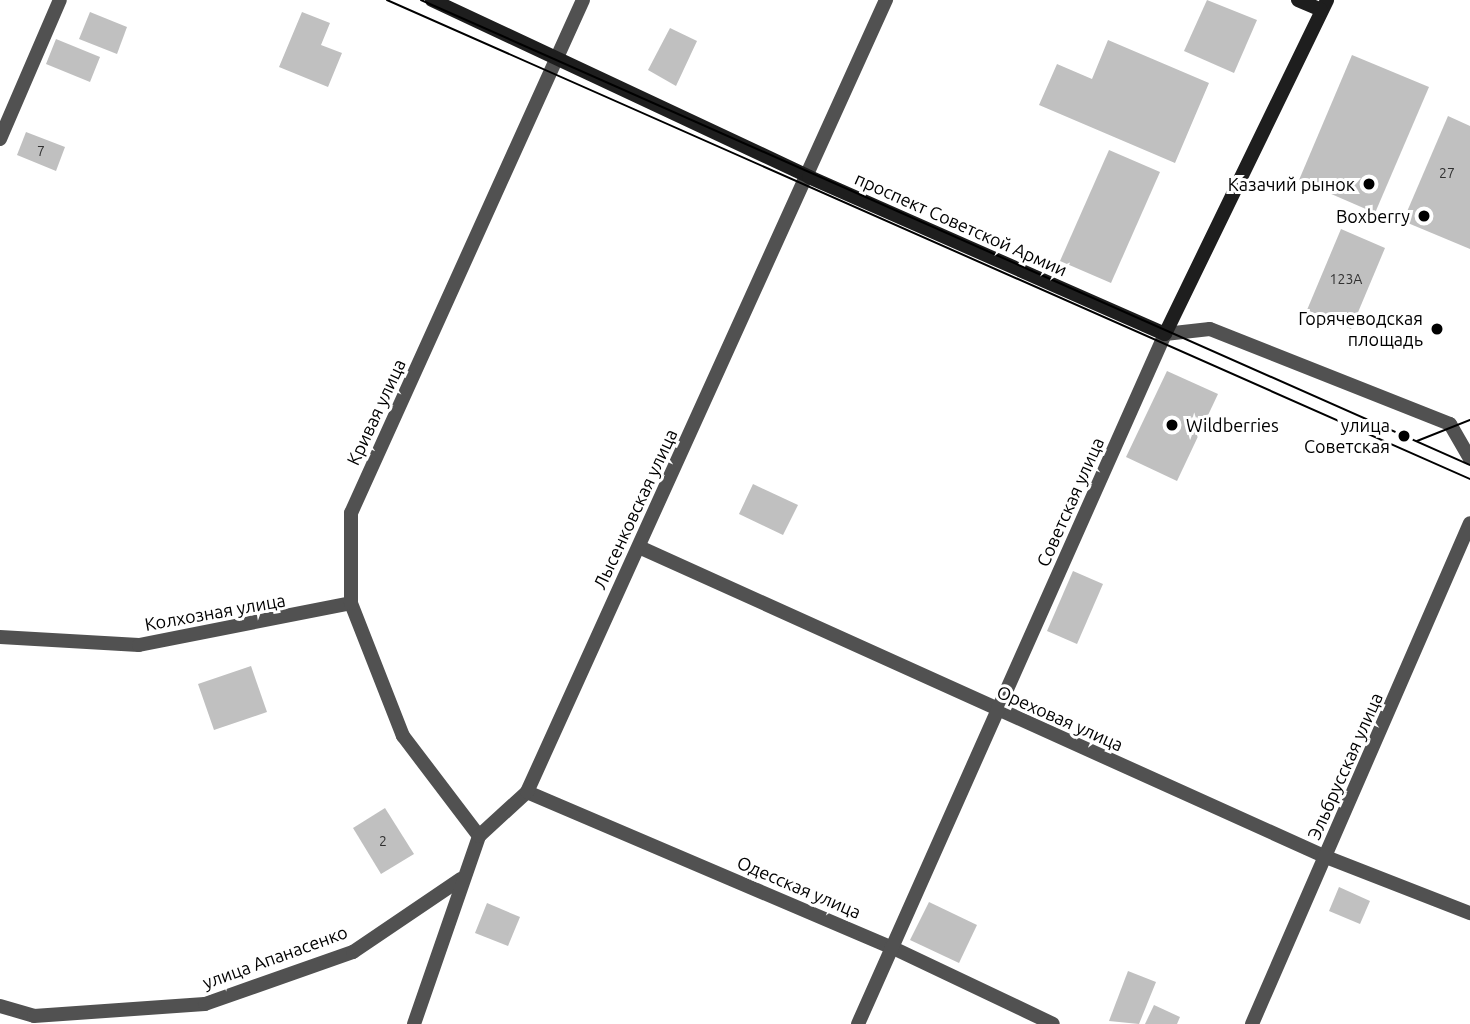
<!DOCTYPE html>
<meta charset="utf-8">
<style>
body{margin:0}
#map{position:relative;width:1470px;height:1024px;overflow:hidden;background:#fff;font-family:Ubuntu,sans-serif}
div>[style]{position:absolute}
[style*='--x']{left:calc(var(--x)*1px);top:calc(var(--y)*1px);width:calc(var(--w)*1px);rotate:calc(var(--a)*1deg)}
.building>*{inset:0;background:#c0c0c0}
.minor>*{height:14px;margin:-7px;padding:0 7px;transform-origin:7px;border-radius:7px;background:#515151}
.tertiary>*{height:14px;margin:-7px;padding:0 7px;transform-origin:7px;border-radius:7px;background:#515151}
.secondary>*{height:14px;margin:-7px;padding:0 7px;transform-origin:7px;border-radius:7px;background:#1e1e1e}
.tram>*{height:2px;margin:-1px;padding:0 1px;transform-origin:1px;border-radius:1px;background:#000}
.dots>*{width:19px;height:19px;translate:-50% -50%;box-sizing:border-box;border:4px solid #fff;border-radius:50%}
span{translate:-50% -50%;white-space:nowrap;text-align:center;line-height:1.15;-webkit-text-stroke:6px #fff;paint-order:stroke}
.number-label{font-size:14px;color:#303030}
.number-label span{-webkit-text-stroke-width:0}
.poi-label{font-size:18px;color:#000}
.right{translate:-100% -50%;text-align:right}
.left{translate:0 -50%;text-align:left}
.street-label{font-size:18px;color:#000}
</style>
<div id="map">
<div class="building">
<div style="clip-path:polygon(1207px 0,1257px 20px,1234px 73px,1184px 51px)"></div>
<div style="clip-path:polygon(90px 12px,127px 27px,117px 54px,79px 39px)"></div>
<div style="clip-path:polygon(302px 12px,330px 23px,321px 45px,342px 53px,328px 87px,279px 67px)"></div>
<div style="clip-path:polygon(670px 28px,697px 41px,676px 86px,648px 70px)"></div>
<div style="clip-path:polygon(56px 39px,100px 57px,90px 82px,46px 64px)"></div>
<div style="clip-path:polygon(1108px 40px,1209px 83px,1175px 163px,1039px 105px,1057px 64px,1092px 79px)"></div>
<div style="clip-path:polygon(1352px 55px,1429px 87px,1375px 213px,1299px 180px)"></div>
<div style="clip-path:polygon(1448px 116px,1470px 126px,1470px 249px,1403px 221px)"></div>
<div style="clip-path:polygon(26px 132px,65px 147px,56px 171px,17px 155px)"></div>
<div style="clip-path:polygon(1109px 150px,1160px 172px,1111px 283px,1060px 261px)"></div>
<div style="clip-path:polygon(1341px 229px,1385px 248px,1351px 329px,1307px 310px)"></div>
<div style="clip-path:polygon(1167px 371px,1218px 394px,1177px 481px,1126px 457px)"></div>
<div style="clip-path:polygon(753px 484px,798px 505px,783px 535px,739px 514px)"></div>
<div style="clip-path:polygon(1073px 571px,1103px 584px,1077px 644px,1047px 631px)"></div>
<div style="clip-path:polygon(251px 666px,267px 712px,214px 730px,198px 684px)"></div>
<div style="clip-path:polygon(385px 808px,414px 854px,381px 874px,353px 828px)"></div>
<div style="clip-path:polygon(1339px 887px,1370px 901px,1360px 924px,1329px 911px)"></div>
<div style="clip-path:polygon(929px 902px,977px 925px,959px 963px,910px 940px)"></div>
<div style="clip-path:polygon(487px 903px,520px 917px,508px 946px,475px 933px)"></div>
<div style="clip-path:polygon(1128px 971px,1156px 982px,1139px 1024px,1109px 1021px)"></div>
<div style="clip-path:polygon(1154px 1005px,1180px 1017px,1177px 1024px,1145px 1024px)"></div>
</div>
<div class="minor">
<div style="--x:0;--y:139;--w:151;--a:-66.7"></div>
<div style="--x:639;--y:547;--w:754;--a:24.29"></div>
<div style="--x:1326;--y:857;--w:155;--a:21.3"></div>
<div style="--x:0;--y:637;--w:139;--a:3.3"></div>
<div style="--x:139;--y:645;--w:216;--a:-11.2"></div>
<div style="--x:527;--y:792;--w:396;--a:23.1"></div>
<div style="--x:891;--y:947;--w:179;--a:25.4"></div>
<div style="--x:479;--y:836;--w:126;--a:-127.2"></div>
<div style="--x:403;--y:736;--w:143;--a:-111.4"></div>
<div style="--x:351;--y:603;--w:90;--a:-90"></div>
<div style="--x:351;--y:513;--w:563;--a:-65.67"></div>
<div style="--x:0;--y:1006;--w:35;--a:16"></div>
<div style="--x:34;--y:1016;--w:171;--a:-4"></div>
<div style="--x:205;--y:1004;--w:157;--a:-19.4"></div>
<div style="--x:353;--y:952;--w:130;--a:-34.1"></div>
<div style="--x:414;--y:1024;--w:199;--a:-70.9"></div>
<div style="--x:479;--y:836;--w:65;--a:-42.5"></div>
<div style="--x:527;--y:792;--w:870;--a:-65.62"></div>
</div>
<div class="tertiary">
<div style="--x:858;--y:1024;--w:755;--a:-66.01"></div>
<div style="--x:1165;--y:334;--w:45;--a:-6.3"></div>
<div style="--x:1210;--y:329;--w:258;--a:21.6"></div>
<div style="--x:1450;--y:424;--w:39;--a:60"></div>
<div style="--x:1252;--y:1024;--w:546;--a:-66.48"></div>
</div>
<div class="secondary">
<div style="--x:432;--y:0;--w:416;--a:25.1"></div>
<div style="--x:809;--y:177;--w:389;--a:23.8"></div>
<div style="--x:1165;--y:334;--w:371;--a:-64.1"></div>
<div style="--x:1298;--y:0;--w:25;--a:23"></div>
</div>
<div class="tram">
<div style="--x:387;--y:0;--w:1184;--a:23.86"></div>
<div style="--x:421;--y:0;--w:1147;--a:23.91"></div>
<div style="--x:1417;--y:441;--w:57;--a:-21.6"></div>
</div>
<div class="dots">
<div style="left:1369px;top:184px;background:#000"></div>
<div style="left:1424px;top:216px;background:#000"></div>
<div style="left:1437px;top:329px;background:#000"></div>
<div style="left:1172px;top:425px;background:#000"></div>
<div style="left:1404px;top:436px;background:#000"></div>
</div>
<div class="number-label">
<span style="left:41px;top:151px">7</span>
<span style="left:1447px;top:173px">27</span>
<span style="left:1346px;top:279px">123А</span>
<span style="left:383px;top:841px">2</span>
</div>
<div class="poi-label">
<span class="right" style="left:1355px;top:184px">Казачий рынок</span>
<span class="right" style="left:1410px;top:216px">Boxberry</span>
<span class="right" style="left:1423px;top:329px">Горячеводская<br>площадь</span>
<span class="left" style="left:1186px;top:425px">Wildberries</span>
<span class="right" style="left:1390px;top:436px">улица<br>Советская</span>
</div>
<div class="street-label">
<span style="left:961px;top:224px;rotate:24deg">проспект Советской Армии</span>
<span style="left:376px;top:412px;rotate:-65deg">Кривая улица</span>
<span style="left:1070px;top:502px;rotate:-66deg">Советская улица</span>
<span style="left:635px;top:509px;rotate:-65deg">Лысенковская улица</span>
<span style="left:215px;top:612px;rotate:-10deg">Колхозная улица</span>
<span style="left:1060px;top:718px;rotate:24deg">Ореховая улица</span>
<span style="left:1345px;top:766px;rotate:-66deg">Эльбрусская улица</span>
<span style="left:799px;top:887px;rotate:23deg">Одесская улица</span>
<span style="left:275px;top:957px;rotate:-20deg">улица Апанасенко</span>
</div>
</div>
